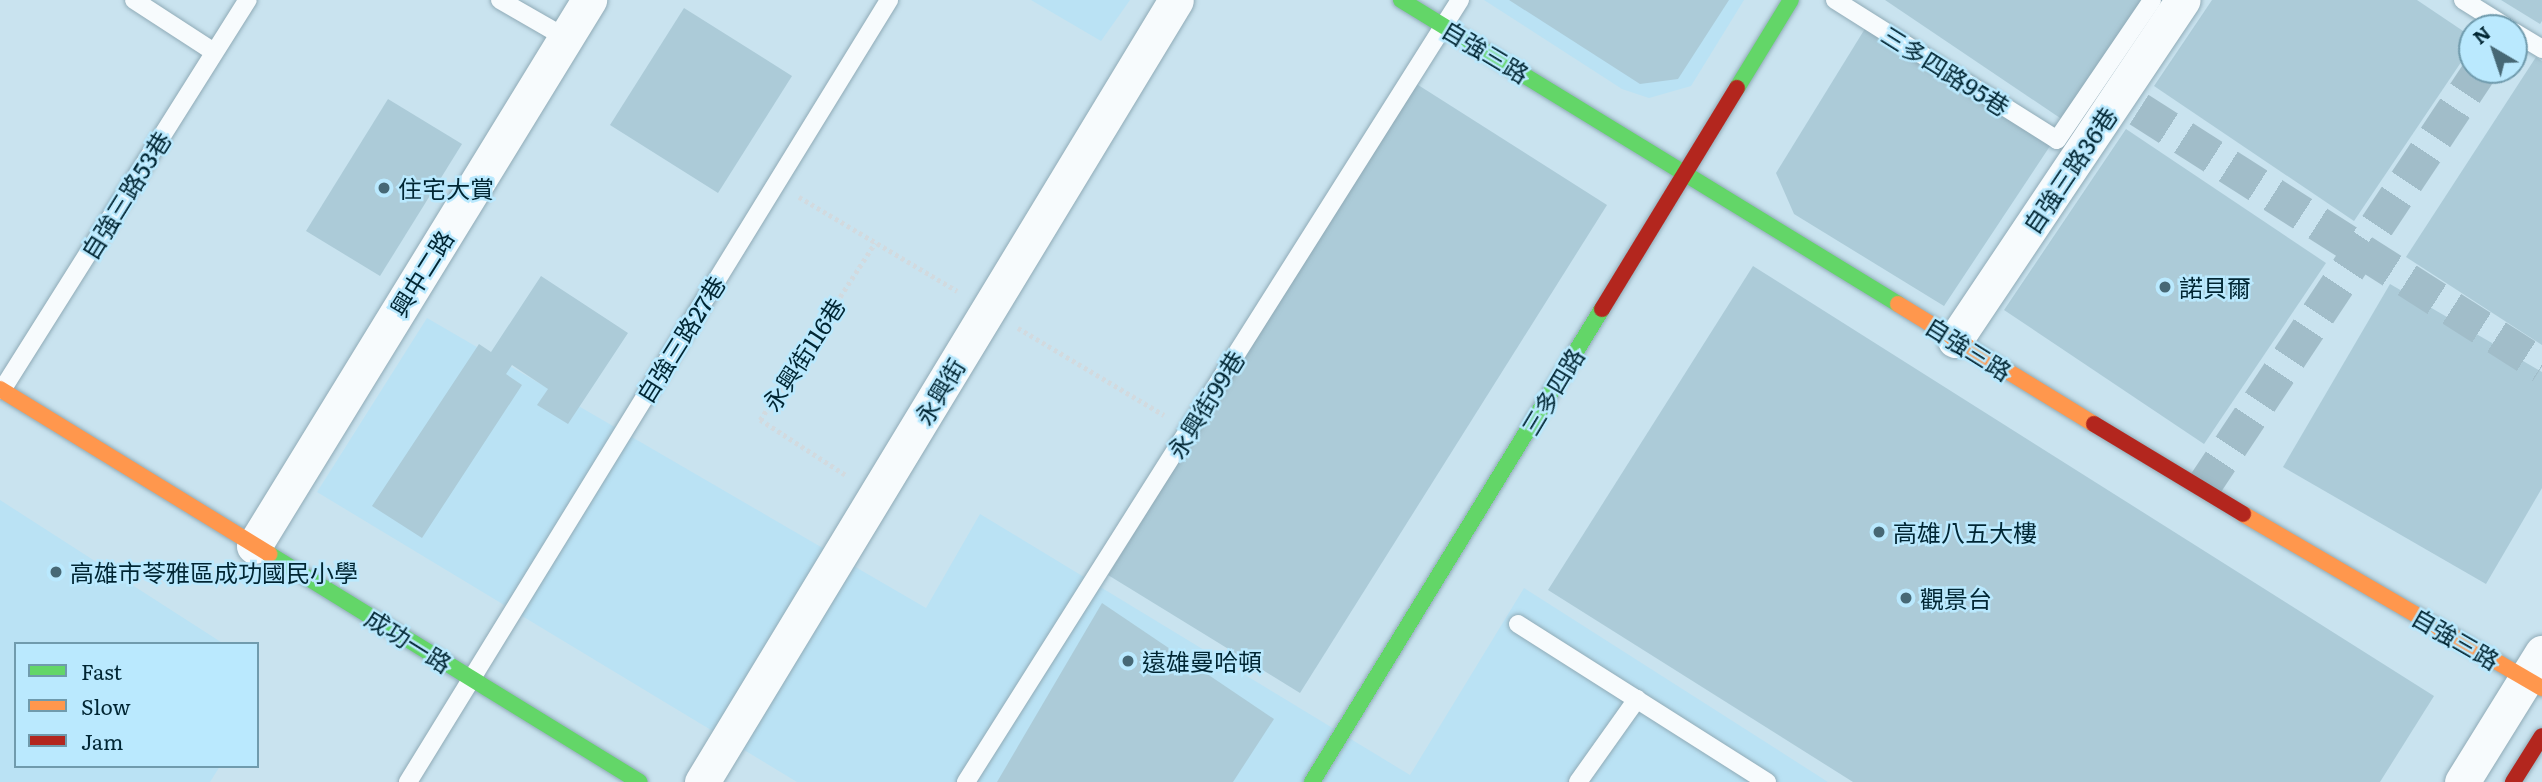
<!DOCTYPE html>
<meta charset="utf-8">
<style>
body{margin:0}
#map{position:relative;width:2542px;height:782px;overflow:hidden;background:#c9e3ef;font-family:Literata,"Noto Sans TC",serif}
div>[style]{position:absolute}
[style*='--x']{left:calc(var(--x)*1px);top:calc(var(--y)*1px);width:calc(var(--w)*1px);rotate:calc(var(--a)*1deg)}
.built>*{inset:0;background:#bae2f4}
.building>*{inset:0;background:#accbd8}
.street-tunnel>*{height:35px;margin-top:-17.5px;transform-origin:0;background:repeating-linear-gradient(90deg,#a1bdc9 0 35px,transparent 0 53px)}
.path>*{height:4.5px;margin-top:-2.25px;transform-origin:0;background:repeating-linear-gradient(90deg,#d2dadf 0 3.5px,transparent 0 7px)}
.roads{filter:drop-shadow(0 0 2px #90abb7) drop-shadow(0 0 2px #90abb7)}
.lane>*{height:18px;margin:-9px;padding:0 9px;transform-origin:9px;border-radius:9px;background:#f7fbfd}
.street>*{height:35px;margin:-17.5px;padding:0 17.5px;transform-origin:17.5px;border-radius:17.5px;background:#f7fbfd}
.fast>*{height:16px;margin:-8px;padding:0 8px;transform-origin:8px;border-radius:8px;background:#63d668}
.slow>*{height:16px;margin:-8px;padding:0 8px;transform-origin:8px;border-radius:8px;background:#ff974d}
.jam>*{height:16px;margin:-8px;padding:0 8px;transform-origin:8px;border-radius:8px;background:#b3261e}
.dots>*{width:19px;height:19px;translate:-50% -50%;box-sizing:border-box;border:4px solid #bae9fe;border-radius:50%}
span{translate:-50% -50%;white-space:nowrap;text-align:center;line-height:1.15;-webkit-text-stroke:5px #bae9fe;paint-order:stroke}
.street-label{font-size:24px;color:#012633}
.poi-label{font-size:24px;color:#012633}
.left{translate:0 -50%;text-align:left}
.legend{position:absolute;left:14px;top:642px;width:245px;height:126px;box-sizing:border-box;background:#bae9fe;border:2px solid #709bad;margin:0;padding:9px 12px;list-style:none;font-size:21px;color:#012633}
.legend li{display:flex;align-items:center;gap:14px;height:35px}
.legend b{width:35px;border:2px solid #709bad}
.north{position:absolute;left:2458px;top:14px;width:70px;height:70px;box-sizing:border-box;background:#bae9fe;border:2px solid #709bad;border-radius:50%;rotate:321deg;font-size:19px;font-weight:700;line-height:28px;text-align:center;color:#012633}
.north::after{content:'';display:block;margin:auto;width:24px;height:32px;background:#476875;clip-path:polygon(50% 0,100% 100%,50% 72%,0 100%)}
</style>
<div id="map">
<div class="built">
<div style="clip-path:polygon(1031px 0,1130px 0,1101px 41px)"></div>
<div style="clip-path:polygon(1484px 0,1744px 0,1691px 86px,1649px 98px,1622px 89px)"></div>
<div style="clip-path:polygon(427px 318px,926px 608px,980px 514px,1410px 775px,1524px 588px,1828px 782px,797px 782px,317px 492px)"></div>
<div style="clip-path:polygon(0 500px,224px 644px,16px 644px,16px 766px,220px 766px,210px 782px,0 782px)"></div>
</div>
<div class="building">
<div style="clip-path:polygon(1509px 0,1729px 0,1678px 79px,1640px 84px)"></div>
<div style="clip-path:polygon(1885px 0,2145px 0,2063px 120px)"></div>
<div style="clip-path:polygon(2212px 0,2417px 0,2472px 37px,2472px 46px,2354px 221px,2154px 86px)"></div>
<div style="clip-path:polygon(2501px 0,2542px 0,2542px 21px,2540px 24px)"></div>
<div style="clip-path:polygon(684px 8px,792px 76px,718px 193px,610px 125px)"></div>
<div style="clip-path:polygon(1866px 27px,2050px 146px,1944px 306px,1794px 214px,1776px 173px)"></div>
<div style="clip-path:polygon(2536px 57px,2542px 61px,2542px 345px,2406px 257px)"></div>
<div style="clip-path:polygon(1415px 83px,1607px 205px,1300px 693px,1108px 575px)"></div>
<div style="clip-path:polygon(388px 99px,462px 144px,380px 276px,306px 231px)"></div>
<div style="clip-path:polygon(2126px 129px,2326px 263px,2204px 444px,2004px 310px)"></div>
<div style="clip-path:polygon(1753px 266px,2434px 696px,2380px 782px,1853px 782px,1548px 590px)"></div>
<div style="clip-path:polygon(541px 276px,628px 333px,568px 424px,537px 405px,548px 389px,512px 365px,506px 374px,522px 385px,422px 538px,372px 506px,479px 344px,491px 352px)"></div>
<div style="clip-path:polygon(2390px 284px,2542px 372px,2542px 488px,2486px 584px,2283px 467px)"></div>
<div style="clip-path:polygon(1102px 603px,1274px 719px,1233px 782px,997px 782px)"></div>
</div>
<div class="street-tunnel">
<div style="--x:2139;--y:109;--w:478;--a:32.5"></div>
<div style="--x:2201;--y:490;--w:504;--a:-56.4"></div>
</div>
<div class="path">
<div style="--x:799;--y:197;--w:184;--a:30.7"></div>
<div style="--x:1018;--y:328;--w:170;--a:30.8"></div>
<div style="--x:845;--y:475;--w:101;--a:-147.1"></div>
<div style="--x:760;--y:420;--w:211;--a:-57"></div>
</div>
<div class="roads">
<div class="lane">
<div style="--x:134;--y:0;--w:95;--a:33"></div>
<div style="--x:500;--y:0;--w:76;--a:29.9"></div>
<div style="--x:1835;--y:0;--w:262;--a:32.2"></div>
<div style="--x:2057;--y:140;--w:169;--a:-55.8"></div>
<div style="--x:2463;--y:0;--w:53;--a:31.9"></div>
<div style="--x:2514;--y:32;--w:33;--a:31"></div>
<div style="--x:2;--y:390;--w:461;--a:-57.8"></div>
<div style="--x:1518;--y:624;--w:295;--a:32.4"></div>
<div style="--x:408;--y:782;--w:918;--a:-58.4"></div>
<div style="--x:966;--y:782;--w:925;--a:-57.72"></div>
<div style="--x:1578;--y:782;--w:102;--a:-54.6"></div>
</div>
<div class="street">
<div style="--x:1955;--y:340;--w:409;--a:-56.2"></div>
<div style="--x:254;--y:546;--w:641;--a:-58.47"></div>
<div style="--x:702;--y:782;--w:914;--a:-58.78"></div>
<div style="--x:2462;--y:782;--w:152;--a:-58.2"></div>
</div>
<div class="fast">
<div style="--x:1401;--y:0;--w:583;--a:31.45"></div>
<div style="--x:1737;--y:88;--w:103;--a:-58.5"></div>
<div style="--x:269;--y:554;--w:435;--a:31.6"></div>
<div style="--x:1312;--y:782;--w:555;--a:-58.49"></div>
</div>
<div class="slow">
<div style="--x:1898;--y:304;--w:230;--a:31.5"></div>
<div style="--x:0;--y:389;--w:316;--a:31.5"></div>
<div style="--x:2243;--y:514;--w:346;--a:30.2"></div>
</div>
<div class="jam">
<div style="--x:1602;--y:309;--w:259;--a:-58.6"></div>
<div style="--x:2094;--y:424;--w:174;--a:31.1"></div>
<div style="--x:2513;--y:782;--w:54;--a:-57.8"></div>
</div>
</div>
<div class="dots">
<div style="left:384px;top:188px;background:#476875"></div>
<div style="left:2165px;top:287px;background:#476875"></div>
<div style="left:1879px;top:532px;background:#476875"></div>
<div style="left:56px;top:572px;background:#476875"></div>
<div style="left:1906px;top:598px;background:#476875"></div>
<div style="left:1128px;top:661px;background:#476875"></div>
</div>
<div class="street-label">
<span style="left:1486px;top:51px;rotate:31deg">自強三路</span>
<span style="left:1946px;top:70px;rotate:32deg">三多四路95巷</span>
<span style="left:2069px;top:170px;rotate:-56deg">自強三路36巷</span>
<span style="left:125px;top:195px;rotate:-58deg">自強三路53巷</span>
<span style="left:421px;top:273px;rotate:-58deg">興中二路</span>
<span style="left:680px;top:339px;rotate:-58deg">自強三路27巷</span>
<span style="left:1969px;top:348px;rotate:32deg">自強三路</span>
<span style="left:803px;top:354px;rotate:-57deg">永興街116巷</span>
<span style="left:939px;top:391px;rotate:-59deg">永興街</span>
<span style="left:1552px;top:391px;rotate:-59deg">三多四路</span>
<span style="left:1205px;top:404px;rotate:-58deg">永興街99巷</span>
<span style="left:2456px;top:638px;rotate:30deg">自強三路</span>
<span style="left:409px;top:640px;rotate:32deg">成功一路</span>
</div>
<div class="poi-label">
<span class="left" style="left:398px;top:188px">住宅大賞</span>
<span class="left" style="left:2179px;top:287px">諾貝爾</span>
<span class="left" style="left:1893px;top:532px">高雄八五大樓</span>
<span class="left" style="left:70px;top:572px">高雄市苓雅區成功國民小學</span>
<span class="left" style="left:1920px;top:598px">觀景台</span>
<span class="left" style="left:1142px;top:661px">遠雄曼哈頓</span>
</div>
<ul class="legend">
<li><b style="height:9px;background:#63d668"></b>Fast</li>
<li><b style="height:9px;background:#ff974d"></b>Slow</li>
<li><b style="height:9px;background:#b3261e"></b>Jam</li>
</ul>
<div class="north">N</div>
</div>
